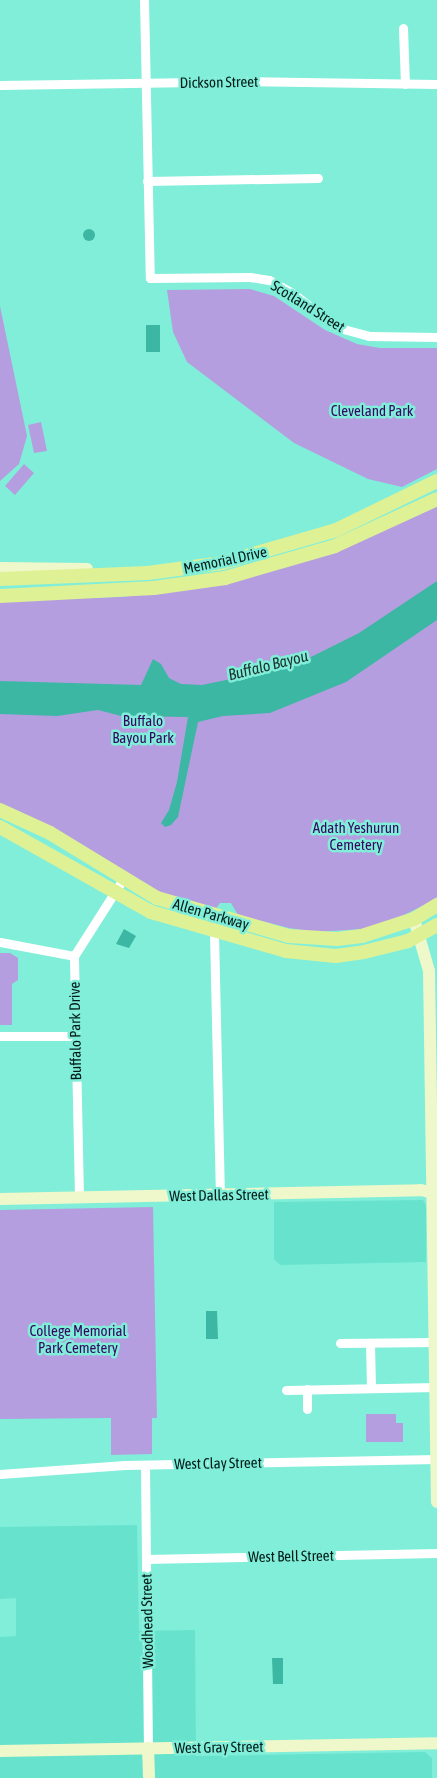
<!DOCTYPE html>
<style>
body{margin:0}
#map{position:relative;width:437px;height:1778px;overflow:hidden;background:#80eed9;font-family:"Asap Condensed",sans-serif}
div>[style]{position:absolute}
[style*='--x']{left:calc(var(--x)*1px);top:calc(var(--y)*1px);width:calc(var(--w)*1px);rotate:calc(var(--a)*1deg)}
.built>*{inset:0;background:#67e3cd}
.green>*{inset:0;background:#b59edf}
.water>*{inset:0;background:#3cb7a3}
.round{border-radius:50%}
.street>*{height:9px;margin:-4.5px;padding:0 4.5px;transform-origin:4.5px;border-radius:4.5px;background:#fff}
.secondary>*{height:12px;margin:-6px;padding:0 6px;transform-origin:6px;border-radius:6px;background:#eff8ca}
.primary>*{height:14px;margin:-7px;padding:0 7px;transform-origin:7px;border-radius:7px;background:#dff195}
span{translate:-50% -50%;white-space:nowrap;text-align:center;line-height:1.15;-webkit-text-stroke:5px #80eed9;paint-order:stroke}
.street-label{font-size:15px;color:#031b17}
.park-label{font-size:15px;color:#360662}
.water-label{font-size:16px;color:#1c312d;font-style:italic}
</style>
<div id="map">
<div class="built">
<div style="clip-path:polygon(423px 1200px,426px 1205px,426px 1262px,280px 1265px,274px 1259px,274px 1202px)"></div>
<div style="clip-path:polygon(137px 1525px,139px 1631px,195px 1630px,196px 1756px,425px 1752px,432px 1758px,432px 1778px,0 1778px,0 1637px,16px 1636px,16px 1598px,0 1599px,0 1527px)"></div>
</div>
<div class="green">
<div style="clip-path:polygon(250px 289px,274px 296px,325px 330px,357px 344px,380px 348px,437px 348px,437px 469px,402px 487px,368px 479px,294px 443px,187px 362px,173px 332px,167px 290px)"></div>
<div style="clip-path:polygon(0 306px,27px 436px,19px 464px,0 481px)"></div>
<div style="clip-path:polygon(41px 422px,47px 451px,34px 453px,28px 425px)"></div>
<div style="clip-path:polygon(24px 464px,34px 473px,15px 495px,5px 486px)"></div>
<div style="clip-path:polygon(437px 506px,437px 897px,428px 903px,388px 923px,362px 929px,316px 932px,289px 928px,238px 915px,231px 903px,220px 903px,215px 910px,160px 892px,53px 828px,0 804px,0 600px,121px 597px,227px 584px,337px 552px)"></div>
<div style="clip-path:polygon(0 953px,10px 953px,18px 958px,18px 980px,12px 984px,12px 1025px,0 1025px)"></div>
<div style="clip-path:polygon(153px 1207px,157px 1418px,152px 1418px,152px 1454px,111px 1455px,111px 1418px,0 1419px,0 1210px)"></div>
<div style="clip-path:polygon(366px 1414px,396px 1414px,396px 1423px,403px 1423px,403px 1442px,366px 1442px)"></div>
</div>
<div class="water">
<div class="round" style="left:83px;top:229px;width:12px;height:12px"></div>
<div style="clip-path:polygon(146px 325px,160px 325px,160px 352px,146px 352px)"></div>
<div style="clip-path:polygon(437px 581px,437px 620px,346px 682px,270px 713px,223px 716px,198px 722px,178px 817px,171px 825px,165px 827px,161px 823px,169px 810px,177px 782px,188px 717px,121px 716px,98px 710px,57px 716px,0 714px,0 681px,141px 685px,153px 659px,161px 664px,169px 678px,181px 684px,202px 685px,293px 666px,359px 633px)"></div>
<div style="clip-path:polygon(124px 929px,136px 936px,129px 948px,116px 944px)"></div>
<div style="clip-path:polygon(206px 1311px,217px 1311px,218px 1339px,206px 1339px)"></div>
<div style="clip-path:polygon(272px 1658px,283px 1658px,283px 1684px,273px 1684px)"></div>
</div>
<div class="street">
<div style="--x:144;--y:0;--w:278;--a:88.8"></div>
<div style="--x:150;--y:278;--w:100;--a:-0.6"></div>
<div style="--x:250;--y:277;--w:19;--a:9"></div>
<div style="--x:269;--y:280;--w:29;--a:29"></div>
<div style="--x:294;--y:294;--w:53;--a:38.2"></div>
<div style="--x:336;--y:327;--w:34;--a:15"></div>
<div style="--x:369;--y:336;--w:68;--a:0.8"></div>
<div style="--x:403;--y:28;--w:56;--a:88"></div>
<div style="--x:0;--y:85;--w:245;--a:-0.9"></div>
<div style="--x:245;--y:81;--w:192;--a:0.9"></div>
<div style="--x:147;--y:181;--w:171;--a:-1"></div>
<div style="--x:214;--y:933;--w:262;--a:88.7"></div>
<div style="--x:0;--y:942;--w:75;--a:10.7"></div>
<div style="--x:0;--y:1036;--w:75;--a:0"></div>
<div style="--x:79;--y:1197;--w:241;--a:-91.2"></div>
<div style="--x:74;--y:956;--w:91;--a:-57.5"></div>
<div style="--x:340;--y:1343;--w:95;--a:-0.6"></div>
<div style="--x:370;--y:1343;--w:45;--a:88.7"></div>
<div style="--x:307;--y:1389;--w:20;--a:90"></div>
<div style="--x:286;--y:1390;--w:150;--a:-1.1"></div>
<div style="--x:145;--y:1465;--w:283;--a:89.4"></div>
<div style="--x:0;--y:1474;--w:125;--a:-4.1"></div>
<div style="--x:125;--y:1465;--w:312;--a:-1.1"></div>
<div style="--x:146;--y:1559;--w:291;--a:-1.2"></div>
</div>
<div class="secondary">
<div style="--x:0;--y:568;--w:87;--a:0.7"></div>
<div style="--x:414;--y:919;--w:54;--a:73.9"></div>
<div style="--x:429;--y:971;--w:531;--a:89.14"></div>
<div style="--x:0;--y:1199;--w:421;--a:-1.2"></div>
<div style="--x:421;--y:1190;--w:16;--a:14"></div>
<div style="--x:148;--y:1748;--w:30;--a:88"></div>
<div style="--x:0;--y:1751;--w:437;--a:-1"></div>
</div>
<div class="primary">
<div style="--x:0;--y:579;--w:148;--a:-2.3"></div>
<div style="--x:148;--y:573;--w:75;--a:-7.7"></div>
<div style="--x:222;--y:563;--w:119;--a:-16.1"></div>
<div style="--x:336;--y:530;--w:112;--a:-25.9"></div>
<div style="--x:0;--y:596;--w:154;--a:-3"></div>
<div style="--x:154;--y:588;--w:72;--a:-8"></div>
<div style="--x:225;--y:578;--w:115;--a:-16.2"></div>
<div style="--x:335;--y:546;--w:112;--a:-24.7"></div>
<div style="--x:0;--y:810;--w:55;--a:24.7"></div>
<div style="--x:50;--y:833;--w:125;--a:31.3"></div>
<div style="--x:157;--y:898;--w:137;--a:16.1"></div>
<div style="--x:289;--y:936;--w:48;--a:3.6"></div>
<div style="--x:337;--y:939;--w:25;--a:-7"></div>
<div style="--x:362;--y:936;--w:55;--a:-18.1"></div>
<div style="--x:414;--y:919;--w:27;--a:-31"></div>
<div style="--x:0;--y:827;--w:173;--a:29.4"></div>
<div style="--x:151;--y:912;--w:141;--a:16.1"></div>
<div style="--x:286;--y:951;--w:50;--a:5.7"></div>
<div style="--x:336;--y:956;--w:28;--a:-8"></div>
<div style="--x:364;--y:952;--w:45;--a:-14"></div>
<div style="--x:408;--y:941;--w:33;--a:-29"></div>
</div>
<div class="street-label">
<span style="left:219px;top:82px;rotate:-1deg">Dickson Street</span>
<span style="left:308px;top:306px;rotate:32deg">Scotland Street</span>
<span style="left:225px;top:560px;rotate:-12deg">Memorial Drive</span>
<span style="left:211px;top:914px;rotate:16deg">Allen Parkway</span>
<span style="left:75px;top:1031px;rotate:-91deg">Buffalo Park Drive</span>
<span style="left:219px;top:1195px;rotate:-1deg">West Dallas Street</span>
<span style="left:218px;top:1463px;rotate:-1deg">West Clay Street</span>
<span style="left:291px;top:1556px;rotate:-1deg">West Bell Street</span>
<span style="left:147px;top:1621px;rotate:-91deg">Woodhead Street</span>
<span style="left:219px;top:1747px;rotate:-1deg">West Gray Street</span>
</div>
<div class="park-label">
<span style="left:372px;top:411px">Cleveland Park</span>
<span style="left:143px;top:729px">Buffalo<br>Bayou Park</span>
<span style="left:356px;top:836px">Adath Yeshurun<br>Cemetery</span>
<span style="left:78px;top:1339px">College Memorial<br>Park Cemetery</span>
</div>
<div class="water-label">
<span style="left:268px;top:665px;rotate:-14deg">Buffalo Bayou</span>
</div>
</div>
